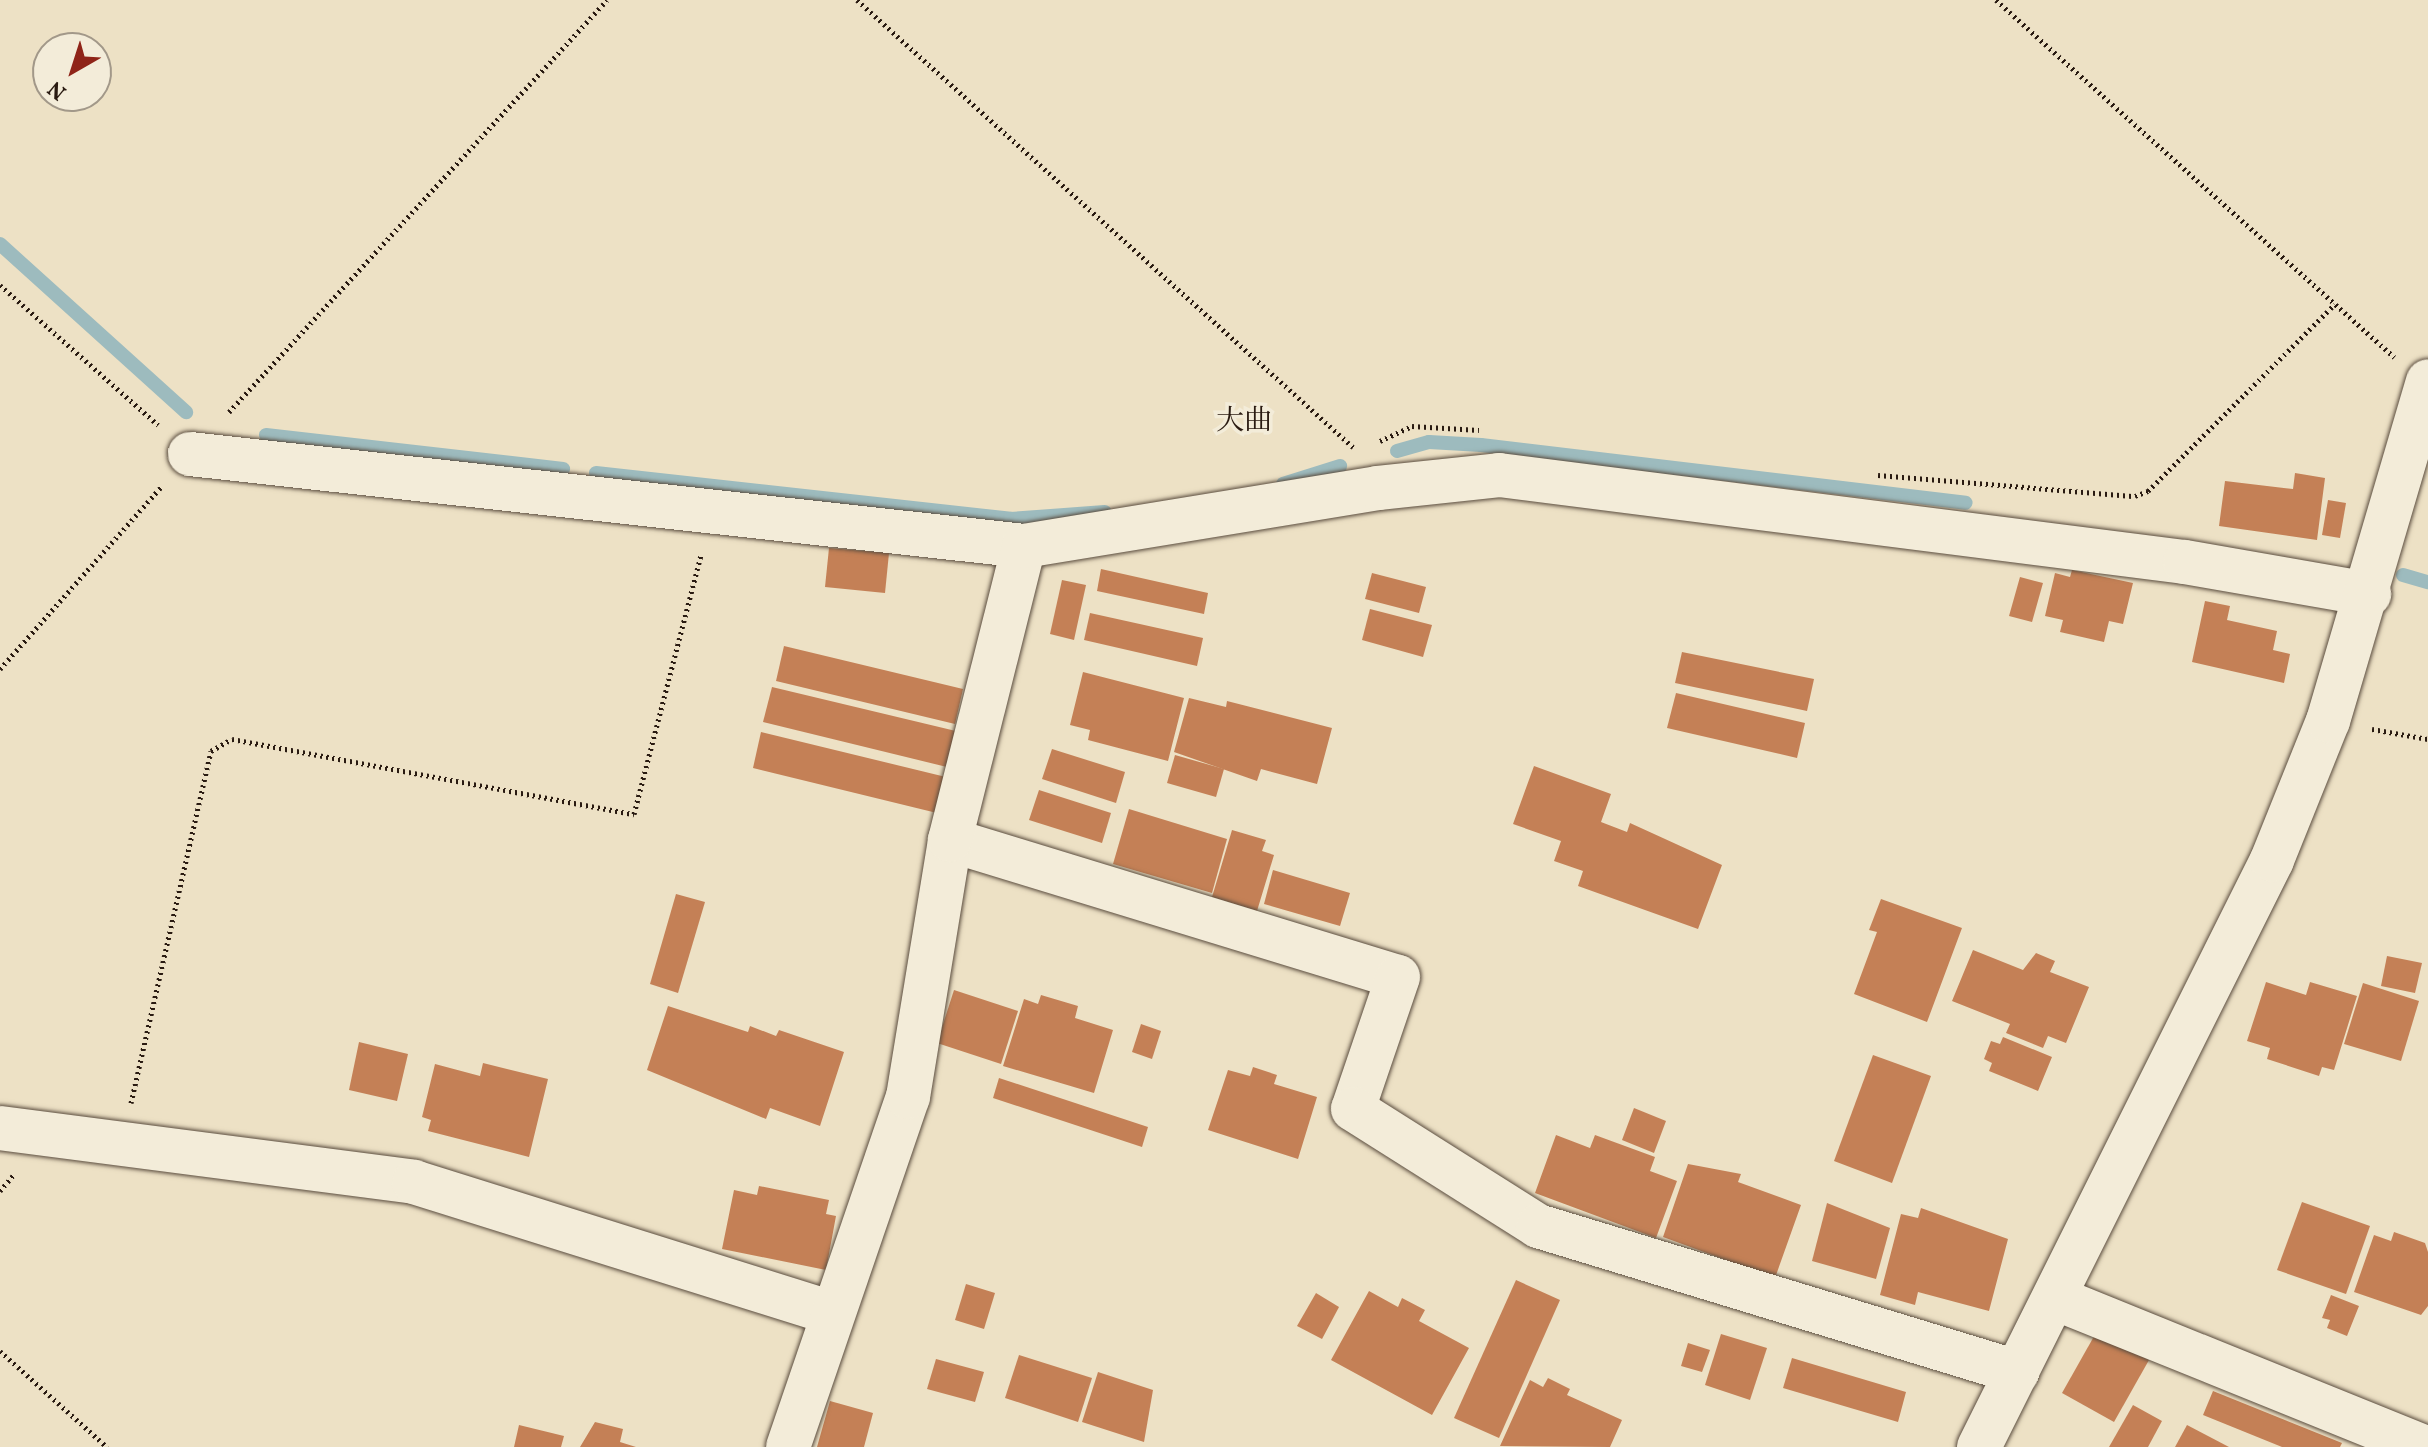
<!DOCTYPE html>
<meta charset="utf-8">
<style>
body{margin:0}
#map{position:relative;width:2428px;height:1447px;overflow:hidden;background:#ede1c5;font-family:Vollkorn,"Noto Serif JP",serif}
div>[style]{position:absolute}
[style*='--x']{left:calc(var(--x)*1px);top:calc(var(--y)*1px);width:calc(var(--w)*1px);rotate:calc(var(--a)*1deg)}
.stream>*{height:14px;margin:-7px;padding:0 7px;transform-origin:7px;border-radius:7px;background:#9dbbbe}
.building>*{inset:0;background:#c48056}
.path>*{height:5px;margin-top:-2.5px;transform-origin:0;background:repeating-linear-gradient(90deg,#291a11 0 2px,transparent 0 6px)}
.roads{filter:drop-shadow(0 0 2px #5a4c3e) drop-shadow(0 0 2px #5a4c3e)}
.minor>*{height:44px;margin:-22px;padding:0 22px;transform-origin:22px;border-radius:22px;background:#f3ecd9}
span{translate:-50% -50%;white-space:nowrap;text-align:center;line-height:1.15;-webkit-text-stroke:7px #f3ecd9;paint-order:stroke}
.quarter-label{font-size:28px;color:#291a11}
.north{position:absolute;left:32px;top:32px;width:80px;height:80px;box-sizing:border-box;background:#f3ecd9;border:2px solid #a29889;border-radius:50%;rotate:219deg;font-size:22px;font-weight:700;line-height:32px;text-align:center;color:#291a11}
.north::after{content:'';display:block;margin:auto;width:28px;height:36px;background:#8f2418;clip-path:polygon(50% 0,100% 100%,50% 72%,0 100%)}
</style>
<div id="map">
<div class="stream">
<div style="--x:0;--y:244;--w:251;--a:42.1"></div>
<div style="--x:266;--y:435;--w:299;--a:6.5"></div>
<div style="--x:1397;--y:451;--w:33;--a:-16"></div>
<div style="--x:1429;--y:442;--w:52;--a:3.3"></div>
<div style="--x:1481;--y:445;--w:488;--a:6.8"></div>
<div style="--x:596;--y:473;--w:417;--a:6.3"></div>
<div style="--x:1010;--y:519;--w:95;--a:-4.2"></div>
<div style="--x:1283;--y:484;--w:60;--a:-17.5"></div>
<div style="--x:2403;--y:575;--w:26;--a:16"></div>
</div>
<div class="building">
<div style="clip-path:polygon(2295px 473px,2325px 478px,2317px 540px,2219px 526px,2225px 481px,2293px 489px)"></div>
<div style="clip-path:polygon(2328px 500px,2346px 503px,2340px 538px,2322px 535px)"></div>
<div style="clip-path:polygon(829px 548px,889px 553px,885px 593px,825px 587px)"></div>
<div style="clip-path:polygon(1101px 569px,1208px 593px,1204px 614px,1097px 591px)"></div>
<div style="clip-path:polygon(2072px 570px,2133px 583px,2123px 624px,2109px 621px,2104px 642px,2060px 632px,2063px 620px,2045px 616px,2055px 573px,2070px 577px)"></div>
<div style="clip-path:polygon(1372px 573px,1426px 587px,1419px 613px,1365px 599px)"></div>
<div style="clip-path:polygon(2020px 577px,2043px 583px,2032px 622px,2009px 616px)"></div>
<div style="clip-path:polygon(1062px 580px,1086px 585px,1074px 640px,1050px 634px)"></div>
<div style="clip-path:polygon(2205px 601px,2230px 606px,2227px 620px,2277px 631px,2273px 650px,2290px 654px,2284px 683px,2192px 662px)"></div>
<div style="clip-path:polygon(1370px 609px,1432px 625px,1423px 657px,1362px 640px)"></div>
<div style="clip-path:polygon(1090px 613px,1203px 638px,1197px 666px,1084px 640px)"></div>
<div style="clip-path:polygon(784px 646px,963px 689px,955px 724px,776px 681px)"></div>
<div style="clip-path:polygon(1682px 652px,1814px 679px,1807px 711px,1675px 683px)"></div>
<div style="clip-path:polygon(1083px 672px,1184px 698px,1168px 761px,1088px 740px,1090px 730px,1070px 725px)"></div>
<div style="clip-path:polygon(772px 687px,960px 732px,951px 768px,763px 722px)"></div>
<div style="clip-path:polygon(1676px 693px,1805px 723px,1797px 758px,1667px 728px)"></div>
<div style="clip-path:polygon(1189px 698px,1226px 707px,1227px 701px,1332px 728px,1317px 784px,1261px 769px,1257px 781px,1174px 752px)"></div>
<div style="clip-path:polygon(761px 732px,950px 778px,941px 814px,753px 768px)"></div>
<div style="clip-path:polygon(1052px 749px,1125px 772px,1116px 803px,1042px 779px)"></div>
<div style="clip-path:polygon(1175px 755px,1224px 769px,1216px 797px,1167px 783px)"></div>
<div style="clip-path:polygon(1534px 766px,1611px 794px,1601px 822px,1627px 832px,1630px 823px,1722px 865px,1698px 929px,1578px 886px,1583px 871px,1554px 861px,1561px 841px,1513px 824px)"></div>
<div style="clip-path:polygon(1039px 790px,1111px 813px,1102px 843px,1029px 820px)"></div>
<div style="clip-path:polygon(1129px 809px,1227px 839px,1212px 893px,1113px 864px)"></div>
<div style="clip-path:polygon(1232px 830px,1266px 840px,1262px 851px,1274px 855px,1257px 911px,1212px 897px)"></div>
<div style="clip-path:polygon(1273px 870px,1350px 893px,1340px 926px,1264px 904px)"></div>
<div style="clip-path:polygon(676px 894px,705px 902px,678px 993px,650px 984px)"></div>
<div style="clip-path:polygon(1881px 899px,1962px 928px,1927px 1022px,1854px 994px,1877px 932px,1869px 930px)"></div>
<div style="clip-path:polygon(1973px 950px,2023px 970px,2036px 953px,2055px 961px,2050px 972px,2089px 987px,2066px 1043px,2048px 1036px,2043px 1048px,2006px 1033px,2010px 1024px,1952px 1001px)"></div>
<div style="clip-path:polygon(2387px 956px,2422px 963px,2415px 993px,2381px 986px)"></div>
<div style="clip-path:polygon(2266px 982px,2306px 995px,2310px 982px,2357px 996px,2334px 1070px,2322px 1067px,2319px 1076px,2267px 1059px,2270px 1048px,2247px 1041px)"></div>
<div style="clip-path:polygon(2363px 983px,2419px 1001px,2401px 1061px,2344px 1044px)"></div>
<div style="clip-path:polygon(954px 990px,1018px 1011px,1001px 1064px,937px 1043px)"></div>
<div style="clip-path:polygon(1041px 995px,1078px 1006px,1075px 1018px,1113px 1030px,1094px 1093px,1003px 1066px,1024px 999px,1038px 1004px)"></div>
<div style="clip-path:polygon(668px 1006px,748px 1032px,750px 1026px,776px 1036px,779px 1030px,844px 1052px,820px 1126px,770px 1108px,766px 1119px,647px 1070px)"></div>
<div style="clip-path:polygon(1141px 1024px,1161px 1031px,1152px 1059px,1132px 1052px)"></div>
<div style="clip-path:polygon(2003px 1037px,2052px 1057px,2038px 1091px,1989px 1071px,1992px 1063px,1984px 1059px,1991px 1041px,2000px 1044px)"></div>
<div style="clip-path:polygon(359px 1042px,408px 1054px,397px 1101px,349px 1090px)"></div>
<div style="clip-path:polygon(1873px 1055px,1931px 1076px,1892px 1183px,1834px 1161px)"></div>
<div style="clip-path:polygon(483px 1063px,548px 1079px,529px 1157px,428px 1131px,431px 1120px,422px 1117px,435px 1064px,480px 1076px)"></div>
<div style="clip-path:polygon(1253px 1067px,1277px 1075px,1274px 1084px,1317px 1097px,1298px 1159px,1208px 1130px,1228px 1070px,1250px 1076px)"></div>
<div style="clip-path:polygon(999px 1078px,1148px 1127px,1142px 1147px,993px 1098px)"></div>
<div style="clip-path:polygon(1634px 1108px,1666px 1121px,1654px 1153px,1622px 1140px)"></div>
<div style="clip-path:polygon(1556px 1135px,1590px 1148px,1595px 1135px,1655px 1157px,1650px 1171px,1677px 1181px,1656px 1238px,1535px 1193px)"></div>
<div style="clip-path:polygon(1688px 1164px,1741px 1174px,1738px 1182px,1801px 1205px,1775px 1278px,1663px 1237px)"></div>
<div style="clip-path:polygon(759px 1186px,829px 1200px,826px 1214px,836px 1216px,826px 1270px,722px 1249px,734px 1190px,757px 1195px)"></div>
<div style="clip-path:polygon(2302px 1202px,2370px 1226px,2346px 1294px,2277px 1270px)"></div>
<div style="clip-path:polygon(1827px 1203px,1890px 1228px,1876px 1279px,1812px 1261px)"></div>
<div style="clip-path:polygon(1921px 1208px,2008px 1239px,1989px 1311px,1918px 1292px,1915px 1305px,1880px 1295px,1901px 1214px,1918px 1218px)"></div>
<div style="clip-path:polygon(2394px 1232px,2425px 1243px,2428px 1252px,2428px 1306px,2421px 1315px,2354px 1292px,2374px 1235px,2391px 1241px)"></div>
<div style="clip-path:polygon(1516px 1280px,1560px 1300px,1499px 1438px,1454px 1418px)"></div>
<div style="clip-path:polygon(966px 1284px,995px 1293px,984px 1329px,955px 1320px)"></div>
<div style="clip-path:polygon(1369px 1291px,1398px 1307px,1402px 1298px,1425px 1310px,1419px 1321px,1469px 1348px,1432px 1415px,1331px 1360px)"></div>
<div style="clip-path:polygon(1316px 1293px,1339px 1307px,1322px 1339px,1297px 1326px)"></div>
<div style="clip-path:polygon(2331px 1295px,2359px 1306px,2347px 1336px,2327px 1328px,2330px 1320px,2322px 1318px)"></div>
<div style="clip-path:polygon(2097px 1331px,2149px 1360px,2114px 1422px,2062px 1393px)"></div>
<div style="clip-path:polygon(1721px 1334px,1767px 1348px,1750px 1400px,1705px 1385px)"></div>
<div style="clip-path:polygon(1688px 1343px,1710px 1350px,1702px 1372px,1681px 1366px)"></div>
<div style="clip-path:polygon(1019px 1355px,1092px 1378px,1078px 1422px,1005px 1398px)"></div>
<div style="clip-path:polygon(1792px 1358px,1906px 1392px,1898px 1422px,1783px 1388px)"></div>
<div style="clip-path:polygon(936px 1359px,984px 1372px,975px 1402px,927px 1389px)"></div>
<div style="clip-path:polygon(1098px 1372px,1153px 1390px,1144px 1442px,1082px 1422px)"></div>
<div style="clip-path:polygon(1548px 1378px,1570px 1389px,1567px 1395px,1622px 1420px,1610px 1447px,1500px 1446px,1530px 1380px,1543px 1387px)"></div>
<div style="clip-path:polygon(2213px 1391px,2342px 1443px,2340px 1447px,2282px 1447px,2203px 1415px)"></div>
<div style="clip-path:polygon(830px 1401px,873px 1413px,864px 1447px,817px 1447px)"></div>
<div style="clip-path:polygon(2133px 1405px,2162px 1421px,2148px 1447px,2109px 1447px)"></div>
<div style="clip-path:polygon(595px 1422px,623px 1429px,620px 1442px,636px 1447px,580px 1447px)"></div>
<div style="clip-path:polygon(519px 1425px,564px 1436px,561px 1447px,514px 1447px)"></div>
<div style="clip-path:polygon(2187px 1425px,2229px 1447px,2175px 1447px)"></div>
</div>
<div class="path">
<div style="--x:857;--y:0;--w:668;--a:42.03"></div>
<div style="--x:1996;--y:0;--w:535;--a:41.89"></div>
<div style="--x:0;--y:285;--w:211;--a:41.5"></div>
<div style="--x:229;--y:412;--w:559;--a:-47.46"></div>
<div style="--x:1380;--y:441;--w:35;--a:-25"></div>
<div style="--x:1412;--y:426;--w:67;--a:3.4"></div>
<div style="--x:1878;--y:475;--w:258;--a:4.7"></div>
<div style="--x:2135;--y:496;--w:14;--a:-21"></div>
<div style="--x:2148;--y:491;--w:264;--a:-45"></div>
<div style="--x:0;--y:669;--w:244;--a:-48.5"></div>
<div style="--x:2372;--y:729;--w:57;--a:10.1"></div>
<div style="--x:131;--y:1103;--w:361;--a:-77.2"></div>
<div style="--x:211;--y:751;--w:24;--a:-30"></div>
<div style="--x:232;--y:739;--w:409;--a:10.6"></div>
<div style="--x:634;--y:814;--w:268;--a:-75.5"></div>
<div style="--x:0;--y:1191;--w:23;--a:-50"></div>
<div style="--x:0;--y:1351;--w:144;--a:41.9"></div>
</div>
<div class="roads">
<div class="minor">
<div style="--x:190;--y:454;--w:839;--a:6.29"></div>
<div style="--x:950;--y:840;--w:468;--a:17"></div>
<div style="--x:1398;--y:977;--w:139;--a:108.8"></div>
<div style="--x:1353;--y:1109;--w:219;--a:32.3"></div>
<div style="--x:1538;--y:1226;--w:501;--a:16.95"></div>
<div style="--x:0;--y:1128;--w:418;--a:7.4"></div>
<div style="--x:414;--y:1182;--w:437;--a:17.4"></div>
<div style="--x:2055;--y:1298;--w:398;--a:22"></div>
<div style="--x:788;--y:1447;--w:370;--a:-71.1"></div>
<div style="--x:908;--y:1097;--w:260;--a:-80.7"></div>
<div style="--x:950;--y:840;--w:303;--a:-75.9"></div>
<div style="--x:1024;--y:546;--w:359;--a:-9.3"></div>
<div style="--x:1378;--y:488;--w:122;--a:-6.1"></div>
<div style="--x:1499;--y:475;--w:691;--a:7.23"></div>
<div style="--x:2185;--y:562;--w:187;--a:9.9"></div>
<div style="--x:1979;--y:1447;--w:656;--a:-63.47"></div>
<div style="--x:2272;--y:860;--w:150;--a:-68.1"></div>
<div style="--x:2328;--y:721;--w:354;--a:-73.6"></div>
</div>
</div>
<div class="quarter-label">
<span style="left:1244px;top:422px">大曲</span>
</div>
<div class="north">N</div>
</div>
